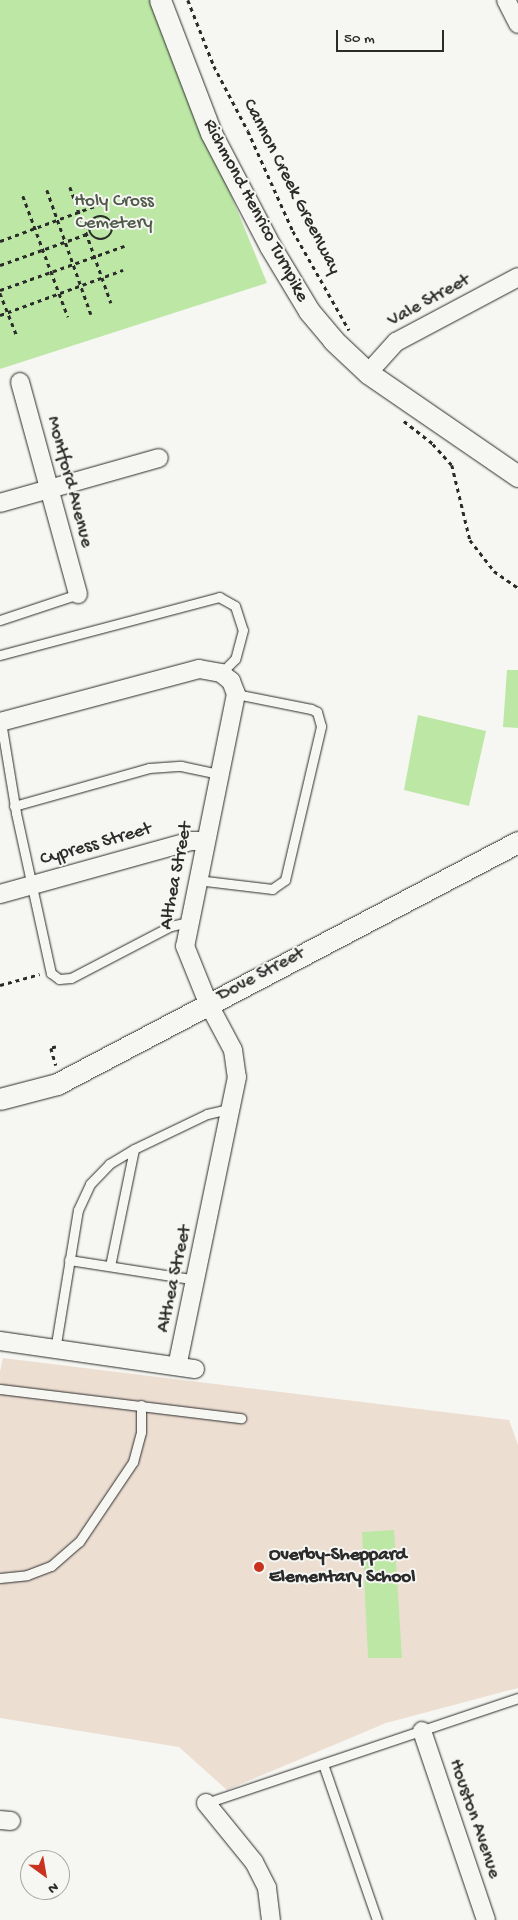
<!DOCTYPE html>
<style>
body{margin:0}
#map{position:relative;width:518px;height:1920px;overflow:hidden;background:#f6f6f2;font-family:"Gochi Hand",sans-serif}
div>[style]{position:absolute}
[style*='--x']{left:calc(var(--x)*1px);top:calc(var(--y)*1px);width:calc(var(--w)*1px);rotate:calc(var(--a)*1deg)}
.built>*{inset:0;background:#edded2}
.green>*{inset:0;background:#bce7a5}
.path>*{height:2.5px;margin-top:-1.25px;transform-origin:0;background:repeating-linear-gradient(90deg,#2b2b2b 0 4px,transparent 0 8px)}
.path>.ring{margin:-1.25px;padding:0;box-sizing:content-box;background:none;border:2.5px solid #2b2b2b;border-radius:50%}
.roads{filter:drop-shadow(0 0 1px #2b2b2b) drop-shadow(0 0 1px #2b2b2b)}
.service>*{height:9px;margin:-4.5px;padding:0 4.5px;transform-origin:4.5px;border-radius:4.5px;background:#f6f6f2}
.minor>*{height:18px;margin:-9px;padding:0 9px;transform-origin:9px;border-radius:9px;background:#f6f6f2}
.tertiary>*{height:21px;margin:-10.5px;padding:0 10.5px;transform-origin:10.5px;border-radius:10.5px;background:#f6f6f2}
.dots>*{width:14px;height:14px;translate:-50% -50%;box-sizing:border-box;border:2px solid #f6f6f2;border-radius:50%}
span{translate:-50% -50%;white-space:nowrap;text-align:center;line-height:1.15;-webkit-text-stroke:4px #f6f6f2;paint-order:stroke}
.street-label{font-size:19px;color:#2b2b2b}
.park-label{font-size:19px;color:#4f5a4a}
.poi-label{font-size:19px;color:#2b2b2b;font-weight:700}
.left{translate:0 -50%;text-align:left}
.north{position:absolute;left:20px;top:1850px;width:50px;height:50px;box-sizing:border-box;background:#f6f6f2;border:1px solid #a5a5a2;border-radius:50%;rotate:148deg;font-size:14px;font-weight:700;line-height:20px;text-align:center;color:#2b2b2b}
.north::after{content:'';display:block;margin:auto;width:18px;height:22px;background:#c8321e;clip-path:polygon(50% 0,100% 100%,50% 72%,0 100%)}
.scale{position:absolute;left:336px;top:30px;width:108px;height:22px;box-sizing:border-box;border:2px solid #2b2b2b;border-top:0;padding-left:6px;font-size:15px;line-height:18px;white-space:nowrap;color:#2b2b2b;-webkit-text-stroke:4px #f6f6f2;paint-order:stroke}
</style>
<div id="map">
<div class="built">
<div style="clip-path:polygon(3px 1358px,509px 1420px,518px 1445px,518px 1688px,386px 1723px,227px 1790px,179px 1747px,0 1718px,0 1372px)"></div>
</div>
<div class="green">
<div style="clip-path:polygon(0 0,151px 0,267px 283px,0 369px)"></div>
<div style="clip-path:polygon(507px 670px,518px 670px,518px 728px,503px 727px)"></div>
<div style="clip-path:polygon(418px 715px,486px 731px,469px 806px,404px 790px)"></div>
<div style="clip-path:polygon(394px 1530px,402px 1658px,368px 1658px,362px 1532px)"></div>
</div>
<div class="path">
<div style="--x:188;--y:0;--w:71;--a:68.5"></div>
<div style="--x:214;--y:66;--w:73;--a:62.4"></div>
<div style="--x:248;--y:131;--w:110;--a:65.8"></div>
<div style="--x:293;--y:231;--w:114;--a:60.5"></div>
<div style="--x:70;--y:187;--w:123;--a:70.5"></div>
<div style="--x:47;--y:190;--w:132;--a:70.5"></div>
<div style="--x:23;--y:196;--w:129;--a:69.6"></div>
<div class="ring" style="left:89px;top:216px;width:21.5px;height:21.5px"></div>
<div style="--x:0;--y:241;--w:115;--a:-20.3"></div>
<div style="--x:0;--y:265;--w:96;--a:-19.6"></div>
<div style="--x:0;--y:290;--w:132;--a:-19.5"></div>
<div style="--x:0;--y:293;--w:46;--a:68.4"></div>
<div style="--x:0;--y:315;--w:131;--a:-20.1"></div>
<div style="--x:404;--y:421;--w:37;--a:38"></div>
<div style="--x:433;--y:444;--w:28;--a:48"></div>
<div style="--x:452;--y:465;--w:77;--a:76.5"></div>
<div style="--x:470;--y:540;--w:39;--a:52"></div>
<div style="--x:494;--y:571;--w:29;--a:35"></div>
<div style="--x:0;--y:985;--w:41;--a:-15.4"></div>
<div style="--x:56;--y:1047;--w:5;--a:169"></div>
<div style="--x:51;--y:1048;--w:18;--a:74"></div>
</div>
<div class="roads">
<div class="service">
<div style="--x:0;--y:620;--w:82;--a:-18.4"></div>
<div style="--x:0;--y:655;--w:227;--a:-14.8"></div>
<div style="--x:219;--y:597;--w:18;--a:29"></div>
<div style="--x:235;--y:606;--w:25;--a:72"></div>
<div style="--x:243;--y:630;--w:30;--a:105"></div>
<div style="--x:235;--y:659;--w:20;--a:135"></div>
<div style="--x:1;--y:722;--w:92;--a:80.6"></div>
<div style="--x:16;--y:813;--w:164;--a:77.7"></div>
<div style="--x:51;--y:973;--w:10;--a:37"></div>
<div style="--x:59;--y:979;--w:12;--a:-5"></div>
<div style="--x:71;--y:978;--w:113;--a:-27.5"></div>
<div style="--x:171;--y:926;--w:18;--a:-13"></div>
<div style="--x:14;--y:806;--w:140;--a:-15.7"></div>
<div style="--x:149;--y:768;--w:32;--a:-4"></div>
<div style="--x:181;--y:766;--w:39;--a:12"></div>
<div style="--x:197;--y:880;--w:76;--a:6.8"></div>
<div style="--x:272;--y:889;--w:16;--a:-35"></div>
<div style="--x:285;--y:880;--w:158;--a:-76.8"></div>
<div style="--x:321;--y:726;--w:15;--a:-106"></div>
<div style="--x:317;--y:712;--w:7;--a:-153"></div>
<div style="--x:311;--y:709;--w:76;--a:-168.7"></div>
<div style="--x:69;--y:1260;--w:130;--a:8.9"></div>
<div style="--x:110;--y:1266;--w:119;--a:-78.4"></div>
<div style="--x:55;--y:1350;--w:142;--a:-80.7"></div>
<div style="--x:78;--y:1210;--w:29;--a:-65"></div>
<div style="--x:90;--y:1184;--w:28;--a:-46"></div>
<div style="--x:109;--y:1164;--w:29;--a:-31"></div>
<div style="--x:134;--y:1149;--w:81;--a:-25.6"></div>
<div style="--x:207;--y:1114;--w:26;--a:-13"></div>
<div style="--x:0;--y:1389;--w:243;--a:6.9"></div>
<div style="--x:0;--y:1578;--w:27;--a:-6"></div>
<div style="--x:27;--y:1575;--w:26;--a:-21"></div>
<div style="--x:51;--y:1566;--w:37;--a:-41"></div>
<div style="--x:79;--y:1542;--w:97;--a:-56"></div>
<div style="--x:133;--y:1462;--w:31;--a:-75"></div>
<div style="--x:141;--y:1432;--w:27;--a:-90"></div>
<div style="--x:323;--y:1764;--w:165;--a:70.9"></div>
<div style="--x:206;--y:1803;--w:329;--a:-18.6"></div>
</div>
<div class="minor">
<div style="--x:506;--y:0;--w:27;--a:63"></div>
<div style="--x:368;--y:373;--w:42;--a:-47.9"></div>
<div style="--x:396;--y:342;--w:138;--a:-28"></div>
<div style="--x:20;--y:382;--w:220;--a:74.7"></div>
<div style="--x:0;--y:503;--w:165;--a:-15.8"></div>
<div style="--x:0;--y:722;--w:206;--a:-14.9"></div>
<div style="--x:199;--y:669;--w:22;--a:10"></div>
<div style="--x:221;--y:673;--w:13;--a:39"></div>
<div style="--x:231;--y:681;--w:14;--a:69"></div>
<div style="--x:236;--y:694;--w:257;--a:101.4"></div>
<div style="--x:185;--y:946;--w:61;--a:68"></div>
<div style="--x:208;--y:1003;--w:53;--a:62"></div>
<div style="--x:233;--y:1050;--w:27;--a:82"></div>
<div style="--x:237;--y:1077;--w:295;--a:101.7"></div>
<div style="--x:0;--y:894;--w:198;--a:-15.5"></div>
<div style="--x:191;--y:841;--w:14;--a:0"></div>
<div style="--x:0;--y:1341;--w:197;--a:8.2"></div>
<div style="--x:422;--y:1731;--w:200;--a:71.3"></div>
<div style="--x:206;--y:1803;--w:76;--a:50.9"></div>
<div style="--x:254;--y:1862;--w:29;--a:63"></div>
<div style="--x:267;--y:1888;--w:32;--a:83"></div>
<div style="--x:0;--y:1820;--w:11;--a:5"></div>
</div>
<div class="tertiary">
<div style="--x:160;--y:0;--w:142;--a:69"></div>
<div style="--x:211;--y:133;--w:127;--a:62.4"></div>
<div style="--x:270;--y:246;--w:76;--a:59"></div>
<div style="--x:309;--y:311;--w:38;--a:50"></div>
<div style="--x:333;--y:340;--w:48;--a:43.3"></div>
<div style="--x:368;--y:373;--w:182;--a:34.5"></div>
<div style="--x:0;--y:1099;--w:59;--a:-14.7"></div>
<div style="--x:57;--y:1084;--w:521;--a:-27.7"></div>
</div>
</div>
<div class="dots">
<div style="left:259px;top:1567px;background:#c8321e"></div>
</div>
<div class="street-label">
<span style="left:291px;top:187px;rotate:63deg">Cannon Creek Greenway</span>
<span style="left:255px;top:211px;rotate:62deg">Richmond Henrico Turnpike</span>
<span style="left:429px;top:301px;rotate:-29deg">Vale Street</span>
<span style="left:69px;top:482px;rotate:75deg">Montford Avenue</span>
<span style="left:96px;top:845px;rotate:-16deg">Cypress Street</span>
<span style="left:177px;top:876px;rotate:-79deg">Althea Street</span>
<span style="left:261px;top:975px;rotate:-28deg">Dove Street</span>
<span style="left:175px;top:1279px;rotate:-78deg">Althea Street</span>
<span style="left:474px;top:1819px;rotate:71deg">Houston Avenue</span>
</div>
<div class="park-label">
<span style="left:114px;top:213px">Holy Cross<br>Cemetery</span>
</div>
<div class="poi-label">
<span class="left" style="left:269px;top:1567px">Overby-Sheppard<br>Elementary School</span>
</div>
<div class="north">N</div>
<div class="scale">50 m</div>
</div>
